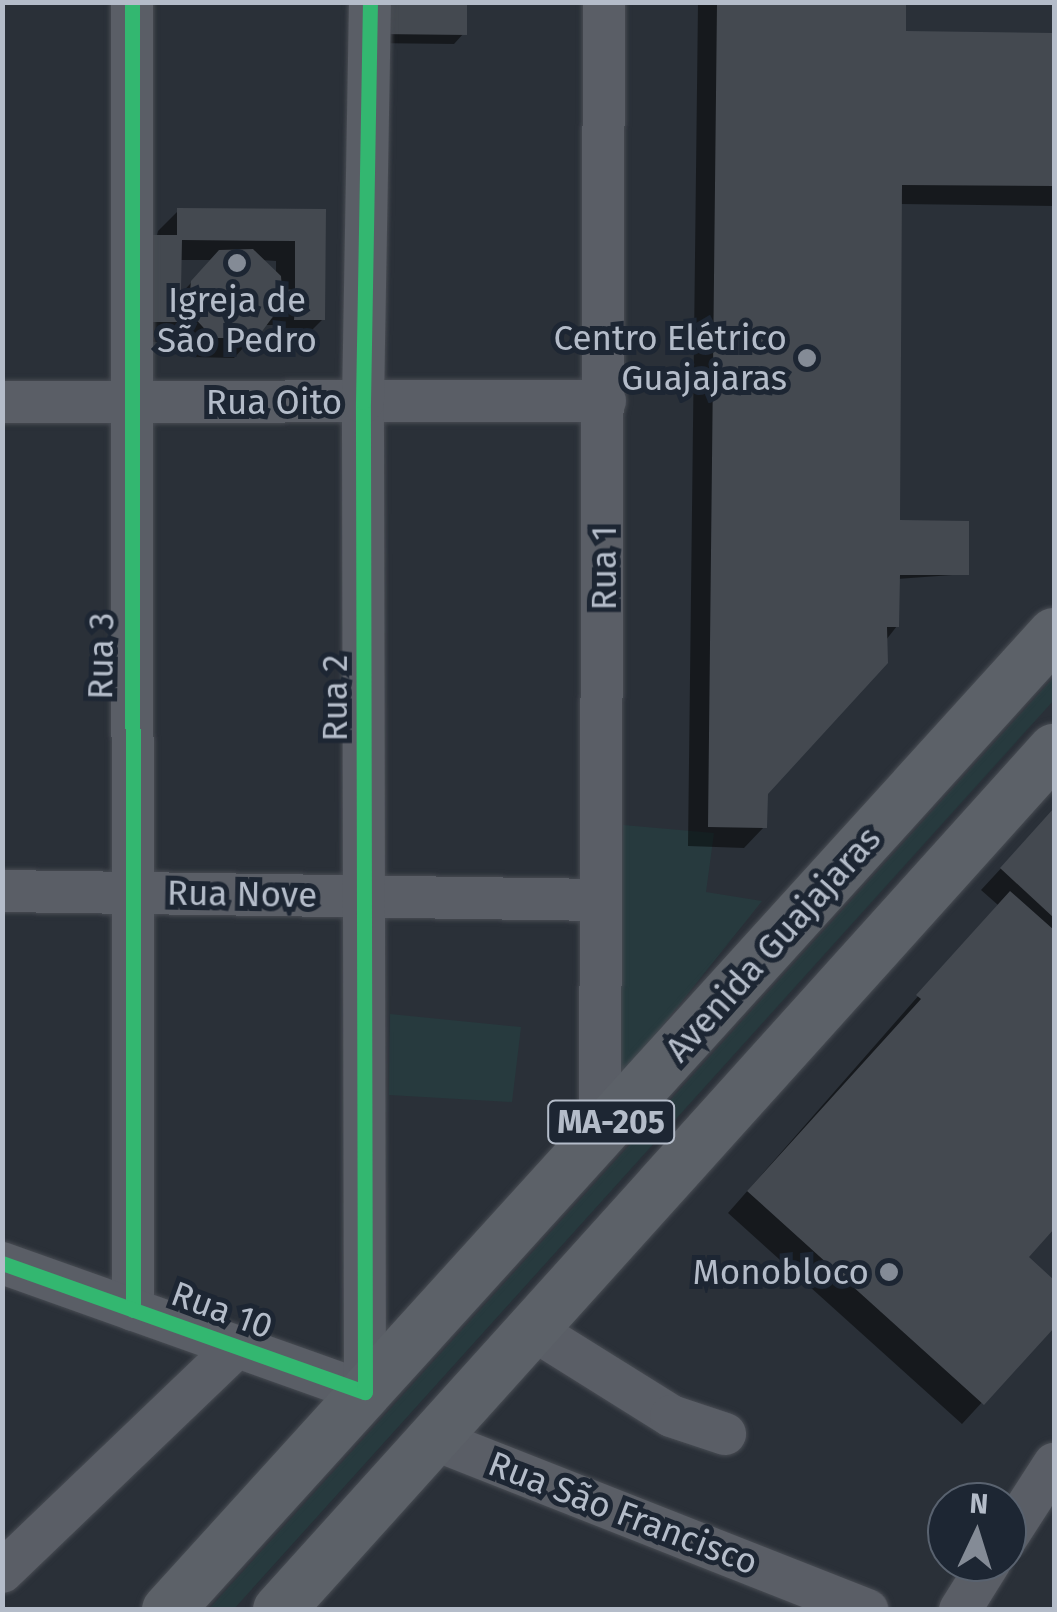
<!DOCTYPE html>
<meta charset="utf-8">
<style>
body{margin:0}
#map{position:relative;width:1057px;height:1612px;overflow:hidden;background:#2a3038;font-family:"Fira Sans",sans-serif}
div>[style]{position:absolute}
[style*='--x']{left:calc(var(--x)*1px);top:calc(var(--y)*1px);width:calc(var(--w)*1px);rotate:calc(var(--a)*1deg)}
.green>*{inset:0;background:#273a3e}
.shadow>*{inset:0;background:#0007}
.building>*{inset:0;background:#444950}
.roads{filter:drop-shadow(0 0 2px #484c53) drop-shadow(0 0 2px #484c53)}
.minor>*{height:42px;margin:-21px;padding:0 21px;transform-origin:21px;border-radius:21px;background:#5a5e66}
.major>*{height:52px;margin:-26px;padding:0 26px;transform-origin:26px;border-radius:26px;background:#5c6168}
.cycleway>*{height:15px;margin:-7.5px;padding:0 7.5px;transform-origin:7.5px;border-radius:7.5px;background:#33b770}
.dots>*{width:28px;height:28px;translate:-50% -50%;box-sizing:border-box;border:5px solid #1d2633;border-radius:50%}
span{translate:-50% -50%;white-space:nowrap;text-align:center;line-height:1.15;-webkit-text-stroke:10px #1d2633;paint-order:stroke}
.shield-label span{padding:2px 8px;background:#1d2633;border:2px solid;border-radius:8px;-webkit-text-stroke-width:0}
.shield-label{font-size:32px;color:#b4bcc9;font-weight:700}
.poi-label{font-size:35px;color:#b4bcc9}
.right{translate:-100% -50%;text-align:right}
.street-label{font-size:35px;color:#b4bcc9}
.frame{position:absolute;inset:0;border:5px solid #b4bcc9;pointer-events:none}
.north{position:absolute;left:927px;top:1482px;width:100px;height:100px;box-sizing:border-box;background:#1d2633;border:2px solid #59626f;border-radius:50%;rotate:4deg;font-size:28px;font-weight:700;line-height:40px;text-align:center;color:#b4bcc9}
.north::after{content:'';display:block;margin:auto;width:35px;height:45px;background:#848b96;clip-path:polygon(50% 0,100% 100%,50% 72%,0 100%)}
</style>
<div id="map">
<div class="green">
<div style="clip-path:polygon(1054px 677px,1054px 700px,234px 1609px,209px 1609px)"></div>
<div style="clip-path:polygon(623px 825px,714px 833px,706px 892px,762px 901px,611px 1090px)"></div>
<div style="clip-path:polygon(390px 1014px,521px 1027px,512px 1102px,389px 1095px)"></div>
</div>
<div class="shadow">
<div style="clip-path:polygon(368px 2px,464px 33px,454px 44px,368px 43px)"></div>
<div style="clip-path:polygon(698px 2px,904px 2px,904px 34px,1054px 35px,1054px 206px,900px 204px,897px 527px,966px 574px,897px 579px,897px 626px,766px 793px,764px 827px,744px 848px,688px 846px)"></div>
<div style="clip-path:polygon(evenodd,178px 211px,324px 212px,323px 319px,302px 340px,275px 340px,276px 325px,264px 325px,234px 358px,192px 357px,171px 329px,158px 342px,130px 341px,158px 231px,178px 211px,179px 260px,212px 260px,179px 296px,179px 260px,178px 211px,261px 260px,276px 261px,276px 275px,261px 260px)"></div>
<div style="clip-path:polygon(1054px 811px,1054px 1225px,1025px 1257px,1054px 1284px,1054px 1324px,962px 1424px,728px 1213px,998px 905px,981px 890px)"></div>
</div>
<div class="building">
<div style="clip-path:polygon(378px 2px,467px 2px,467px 35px,378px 34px)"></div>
<div style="clip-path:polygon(717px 2px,906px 2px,906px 31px,1054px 33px,1054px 186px,902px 185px,900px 520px,969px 521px,969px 575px,900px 575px,899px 627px,887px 627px,888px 663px,768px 794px,767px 828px,708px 827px)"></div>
<div style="clip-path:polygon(evenodd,177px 208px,326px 209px,325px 320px,294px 320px,295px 306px,281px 306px,257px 338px,213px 338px,190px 313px,190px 305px,181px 304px,181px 322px,149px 322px,150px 235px,177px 235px,177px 208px,182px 240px,295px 241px,295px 290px,282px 289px,281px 276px,253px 249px,219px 250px,191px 281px,190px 291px,181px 291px,182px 240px)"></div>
<div style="clip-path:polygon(1054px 808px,1054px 918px,1000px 868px)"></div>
<div style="clip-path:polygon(1010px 891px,1054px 930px,1054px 1229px,1029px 1257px,1054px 1280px,1054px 1328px,984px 1405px,747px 1191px,921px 999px,916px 995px)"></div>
</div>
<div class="roads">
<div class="minor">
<div style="--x:132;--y:2;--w:1308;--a:89.96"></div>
<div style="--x:2;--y:402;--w:603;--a:-0.1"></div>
<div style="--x:2;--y:891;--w:599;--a:0.86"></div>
<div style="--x:600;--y:1134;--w:1132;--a:-89.8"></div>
<div style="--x:2;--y:1263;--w:385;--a:19.6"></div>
<div style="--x:365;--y:1392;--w:990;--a:-90.12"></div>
<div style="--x:363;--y:402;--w:400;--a:-89"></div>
<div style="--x:532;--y:1329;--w:164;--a:32"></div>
<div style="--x:671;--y:1416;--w:57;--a:18.4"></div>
<div style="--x:433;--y:1439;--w:467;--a:21.5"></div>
<div style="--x:1007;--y:1537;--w:87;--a:-57.2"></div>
<div style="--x:2;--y:1572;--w:325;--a:-43.8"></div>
<div style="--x:960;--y:1610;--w:57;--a:-58"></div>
</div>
<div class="major">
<div style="--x:168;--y:1610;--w:1318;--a:-47.77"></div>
<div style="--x:279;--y:1610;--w:1158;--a:-47.98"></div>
</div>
</div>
<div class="cycleway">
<div style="--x:132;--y:2;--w:1308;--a:89.96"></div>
<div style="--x:2;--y:1263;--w:385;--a:19.6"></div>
<div style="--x:365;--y:1392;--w:990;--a:-90.12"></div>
<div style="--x:363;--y:402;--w:400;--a:-89"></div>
</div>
<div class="dots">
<div style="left:237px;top:263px;background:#848b96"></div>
<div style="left:807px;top:358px;background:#848b96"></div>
<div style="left:889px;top:1272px;background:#848b96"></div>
</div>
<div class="shield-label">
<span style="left:611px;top:1122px">MA-205</span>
</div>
<div class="poi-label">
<span style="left:237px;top:320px">Igreja de<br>São Pedro</span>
<span class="right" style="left:787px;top:358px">Centro Elétrico<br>Guajajaras</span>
<span class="right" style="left:869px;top:1272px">Monobloco</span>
</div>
<div class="street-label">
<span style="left:274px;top:402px">Rua Oito</span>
<span style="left:604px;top:568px;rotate:-90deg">Rua 1</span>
<span style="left:101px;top:656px;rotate:-89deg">Rua 3</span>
<span style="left:335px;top:698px;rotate:-90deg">Rua 2</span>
<span style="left:242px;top:894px;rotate:1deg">Rua Nove</span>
<span style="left:773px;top:944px;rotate:-48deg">Avenida Guajajaras</span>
<span style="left:222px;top:1310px;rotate:20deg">Rua 10</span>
<span style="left:623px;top:1513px;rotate:21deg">Rua São Francisco</span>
</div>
<div class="frame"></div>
<div class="north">N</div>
</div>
